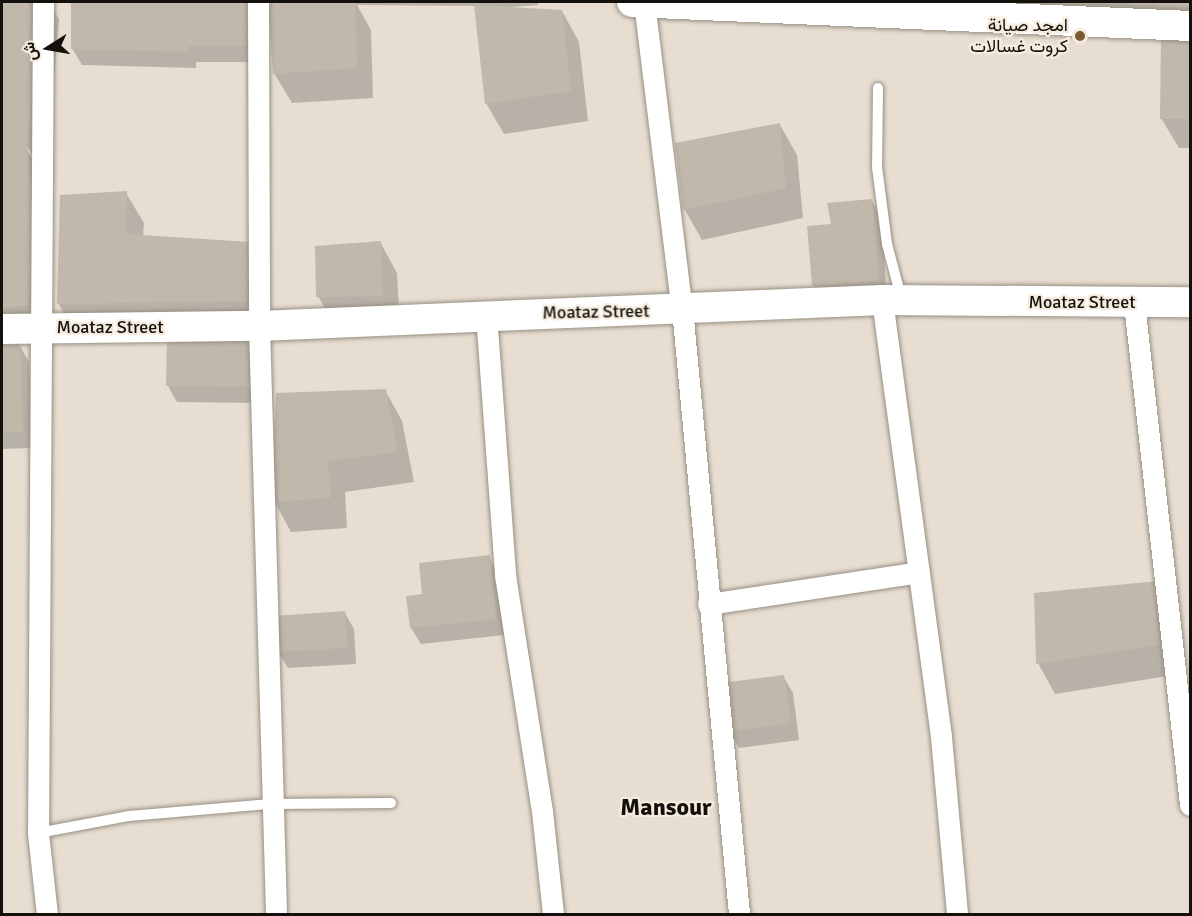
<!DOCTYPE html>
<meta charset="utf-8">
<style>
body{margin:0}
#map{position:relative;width:1192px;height:916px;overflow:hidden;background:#e7ded1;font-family:Signika,Vazirmatn,sans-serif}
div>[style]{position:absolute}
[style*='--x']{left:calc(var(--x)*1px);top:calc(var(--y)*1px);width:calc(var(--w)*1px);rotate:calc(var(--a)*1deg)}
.shadow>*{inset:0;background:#0003}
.building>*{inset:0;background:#c0b8ab}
.roads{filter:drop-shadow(0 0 2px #978f82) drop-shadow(0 0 2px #978f82)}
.lane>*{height:10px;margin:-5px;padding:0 5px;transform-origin:5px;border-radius:5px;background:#fff}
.street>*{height:21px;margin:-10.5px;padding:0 10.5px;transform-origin:10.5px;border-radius:10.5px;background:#fff}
.secondary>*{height:30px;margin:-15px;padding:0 15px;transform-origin:15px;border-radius:15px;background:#fff}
.dots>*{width:16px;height:16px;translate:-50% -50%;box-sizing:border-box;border:3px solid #f5ecde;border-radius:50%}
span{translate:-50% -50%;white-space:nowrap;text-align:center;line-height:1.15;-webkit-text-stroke:4.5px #f5ecde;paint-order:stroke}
.poi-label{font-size:18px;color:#14110c}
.right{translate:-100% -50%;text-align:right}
.street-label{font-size:18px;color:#14110c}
.district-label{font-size:24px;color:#14110c;font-weight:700}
.frame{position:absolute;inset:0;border:3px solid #14110c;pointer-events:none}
.north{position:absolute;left:18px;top:18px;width:60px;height:60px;-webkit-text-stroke:4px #f5ecde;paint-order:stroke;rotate:259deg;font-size:16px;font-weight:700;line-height:24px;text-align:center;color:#14110c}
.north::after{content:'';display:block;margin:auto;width:21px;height:27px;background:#14110c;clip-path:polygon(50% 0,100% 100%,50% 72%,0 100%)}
</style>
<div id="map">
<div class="shadow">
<div style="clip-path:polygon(2px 2px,49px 2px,59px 19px,51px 118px,39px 164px,22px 140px,37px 168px,47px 264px,52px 273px,50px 335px,2px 341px)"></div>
<div style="clip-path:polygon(72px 2px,538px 2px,538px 5px,501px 8px,562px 11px,579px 42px,588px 121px,504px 134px,486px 103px,476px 6px,357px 5px,371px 30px,373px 98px,292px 103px,274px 73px,269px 4px,264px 19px,264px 62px,196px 62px,196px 68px,82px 65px,72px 48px)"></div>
<div style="clip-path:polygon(663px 2px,1190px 2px,1190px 27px)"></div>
<div style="clip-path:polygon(1190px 36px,1190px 148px,1179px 148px,1161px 118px)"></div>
<div style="clip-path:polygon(780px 125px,797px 155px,803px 218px,702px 240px,685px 210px,677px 145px)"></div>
<div style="clip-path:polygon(126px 193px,144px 223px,143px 237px,249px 244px,268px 331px,76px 334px,58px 303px)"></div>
<div style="clip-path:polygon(872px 201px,881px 217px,887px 297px,823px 302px,813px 285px,833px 225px)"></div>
<div style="clip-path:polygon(380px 242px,397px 273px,400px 326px,335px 327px,318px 296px)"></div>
<div style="clip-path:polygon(250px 337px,259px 403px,177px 402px,168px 386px)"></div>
<div style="clip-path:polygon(2px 346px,20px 346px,29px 362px,32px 448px,2px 449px)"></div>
<div style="clip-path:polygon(385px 390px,402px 421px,414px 482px,345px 492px,347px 528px,291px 532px,274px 501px)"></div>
<div style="clip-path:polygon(489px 557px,495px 568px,505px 635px,421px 644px,411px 628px,425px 595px)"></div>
<div style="clip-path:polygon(1157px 582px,1180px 674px,1055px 694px,1038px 663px)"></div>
<div style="clip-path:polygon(345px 613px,354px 629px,356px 664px,288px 668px,278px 652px)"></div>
<div style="clip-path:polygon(783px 676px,793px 693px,799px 740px,739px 748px,729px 732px)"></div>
</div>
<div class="building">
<div style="clip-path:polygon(2px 2px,41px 2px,27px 146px,35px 241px,33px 305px,2px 308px)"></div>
<div style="clip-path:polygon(71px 2px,255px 2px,255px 46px,188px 46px,188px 52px,71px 49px)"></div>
<div style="clip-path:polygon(268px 2px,355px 2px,357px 68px,273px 74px)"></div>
<div style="clip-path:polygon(1123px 2px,1190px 2px,1190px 7px,1123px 3px)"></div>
<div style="clip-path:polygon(474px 5px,562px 10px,571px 91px,485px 104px)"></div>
<div style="clip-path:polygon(1161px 34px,1190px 35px,1190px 119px,1160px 119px)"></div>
<div style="clip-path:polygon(780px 123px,786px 188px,683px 210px,675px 143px)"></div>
<div style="clip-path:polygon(127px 191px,126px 234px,250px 242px,251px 301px,57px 304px,60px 195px)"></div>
<div style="clip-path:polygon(872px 199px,879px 281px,812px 286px,807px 226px,831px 224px,827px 203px)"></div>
<div style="clip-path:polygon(381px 241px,383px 296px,316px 297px,315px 246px)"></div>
<div style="clip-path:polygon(167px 335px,251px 336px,251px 387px,166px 386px)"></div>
<div style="clip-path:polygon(20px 344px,23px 432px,2px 432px,2px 345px)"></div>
<div style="clip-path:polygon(386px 389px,398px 452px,328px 461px,331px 498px,272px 502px,276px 393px)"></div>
<div style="clip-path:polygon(490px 555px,496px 619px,410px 628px,406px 596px,422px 594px,419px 563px)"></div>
<div style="clip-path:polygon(1158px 581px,1164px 644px,1036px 664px,1034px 593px)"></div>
<div style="clip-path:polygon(345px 611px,348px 648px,277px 652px,274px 616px)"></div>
<div style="clip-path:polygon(784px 675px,791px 723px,728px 732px,721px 683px)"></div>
</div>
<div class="roads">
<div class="lane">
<div style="--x:878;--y:88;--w:79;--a:90.7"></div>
<div style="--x:877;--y:167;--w:78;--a:82.6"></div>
<div style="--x:887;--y:244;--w:55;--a:75.2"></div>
<div style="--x:38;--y:833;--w:93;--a:-10.6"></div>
<div style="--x:129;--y:816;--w:142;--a:-4.9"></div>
<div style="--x:270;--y:804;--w:121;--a:-0.5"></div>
</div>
<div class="street">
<div style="--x:43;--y:2;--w:831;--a:90.34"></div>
<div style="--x:38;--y:833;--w:81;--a:83.7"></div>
<div style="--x:258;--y:2;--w:324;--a:89.8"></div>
<div style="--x:259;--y:326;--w:588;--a:88.34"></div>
<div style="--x:644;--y:2;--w:319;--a:83"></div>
<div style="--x:683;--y:319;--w:598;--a:84.62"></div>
<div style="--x:882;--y:300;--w:441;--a:82.3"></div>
<div style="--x:941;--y:737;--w:178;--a:84.8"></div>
<div style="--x:1134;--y:303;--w:505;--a:83.63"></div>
<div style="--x:486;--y:314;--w:262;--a:85.8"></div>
<div style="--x:505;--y:575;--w:239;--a:81.1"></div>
<div style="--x:542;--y:811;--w:104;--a:83.9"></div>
<div style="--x:708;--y:604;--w:213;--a:-8.6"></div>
</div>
<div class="secondary">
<div style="--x:632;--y:2;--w:559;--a:2.46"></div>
<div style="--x:2;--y:329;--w:257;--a:-0.7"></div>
<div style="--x:259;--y:326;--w:624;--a:-2.39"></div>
<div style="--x:882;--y:300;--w:308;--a:0.4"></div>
</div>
</div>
<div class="dots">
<div style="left:1080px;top:36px;background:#795d30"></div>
</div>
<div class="poi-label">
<span class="right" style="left:1068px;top:36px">امجد صيانة<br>كروت غسالات</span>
</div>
<div class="street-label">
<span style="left:1082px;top:302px">Moataz Street</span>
<span style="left:596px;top:312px;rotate:-1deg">Moataz Street</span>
<span style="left:110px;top:327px">Moataz Street</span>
</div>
<div class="district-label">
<span style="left:666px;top:808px">Mansour</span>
</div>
<div class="frame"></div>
<div class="north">ش</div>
</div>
